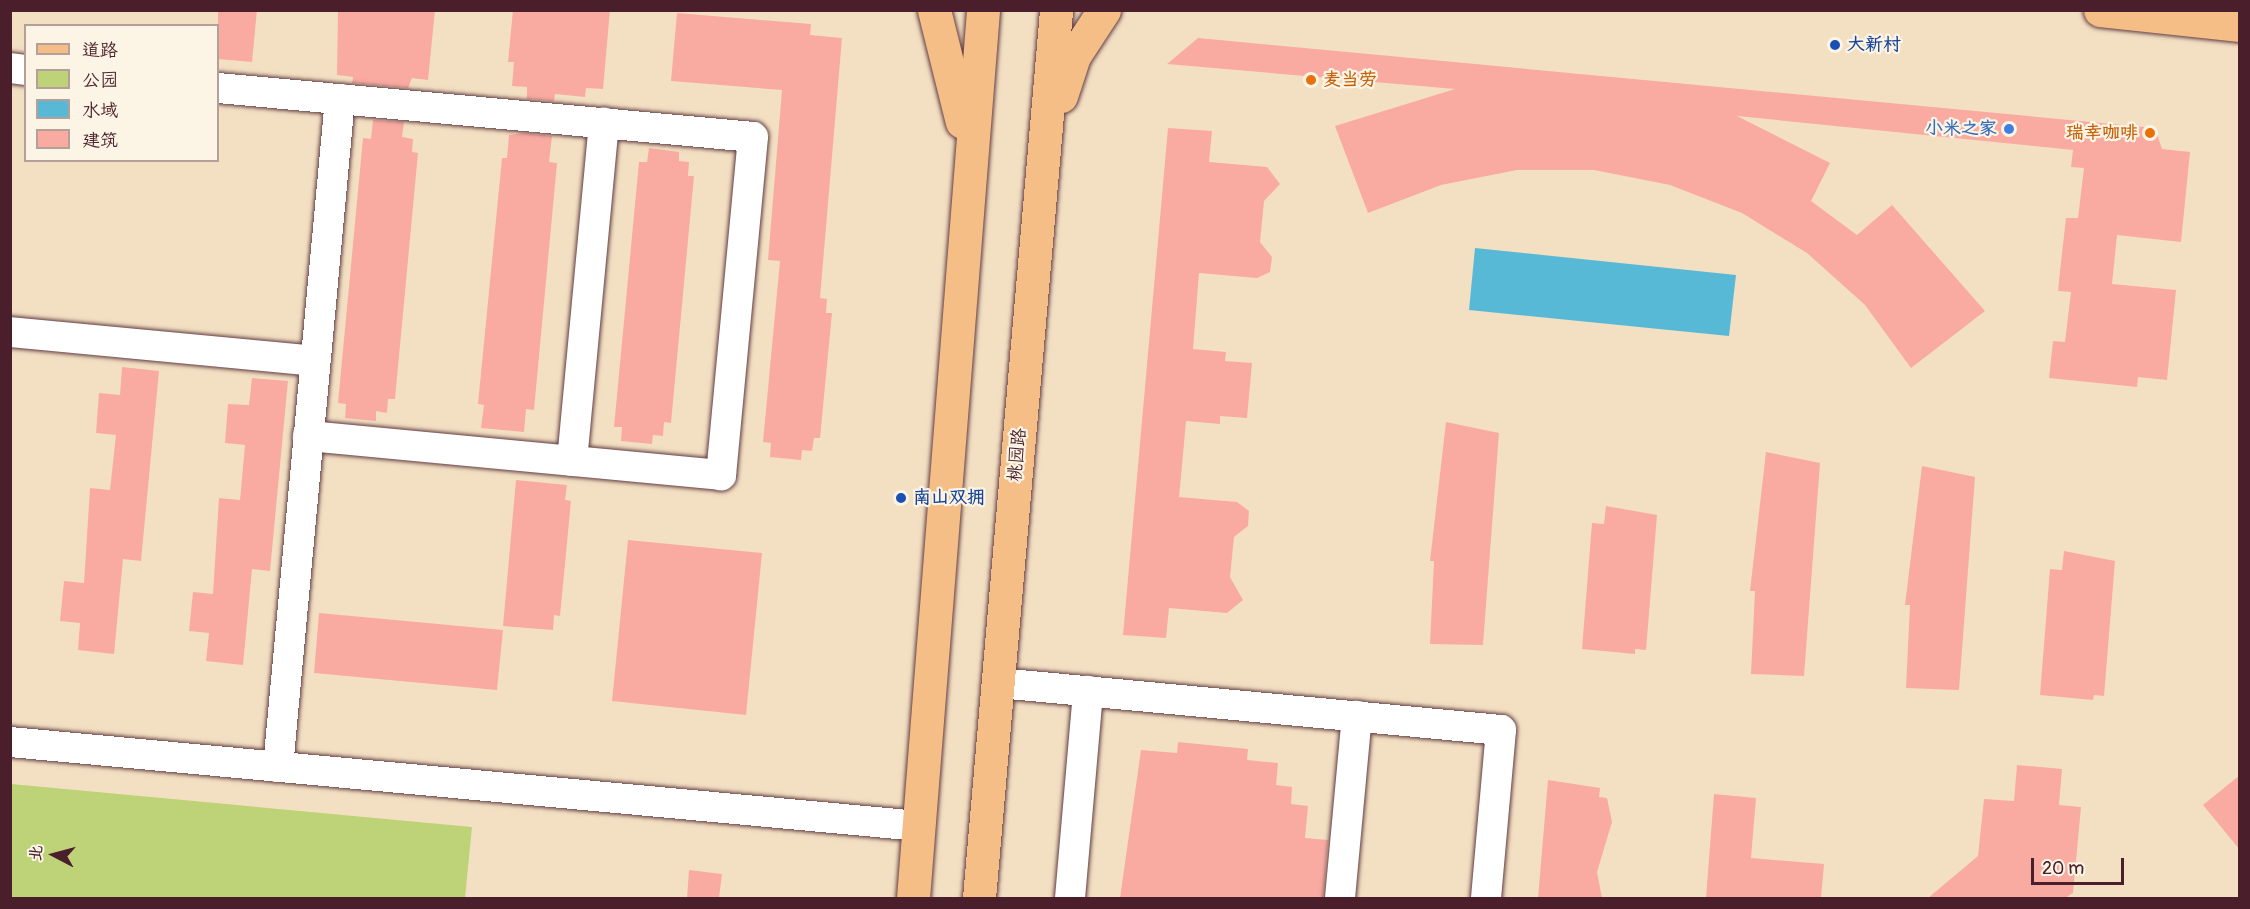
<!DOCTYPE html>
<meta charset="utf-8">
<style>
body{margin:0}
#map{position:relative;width:2250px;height:909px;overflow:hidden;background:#f3e0c3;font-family:Pangolin,"LXGW WenKai TC",sans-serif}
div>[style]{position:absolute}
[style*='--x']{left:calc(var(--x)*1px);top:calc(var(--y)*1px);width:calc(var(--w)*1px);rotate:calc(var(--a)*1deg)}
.green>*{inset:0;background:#bed377}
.water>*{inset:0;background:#58b9d7}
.building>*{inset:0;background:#f9aba2}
.roads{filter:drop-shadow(0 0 2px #633c42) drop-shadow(0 0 2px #633c42)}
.minor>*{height:30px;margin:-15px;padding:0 15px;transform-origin:15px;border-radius:15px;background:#fff}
.major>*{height:33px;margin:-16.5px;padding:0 16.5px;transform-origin:16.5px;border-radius:16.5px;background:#f6be87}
.dots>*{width:16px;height:16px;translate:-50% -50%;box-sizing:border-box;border:3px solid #fcf5e5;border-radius:50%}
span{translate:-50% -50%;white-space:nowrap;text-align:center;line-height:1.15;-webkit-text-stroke:4.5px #fcf5e5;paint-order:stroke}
.transit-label{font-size:18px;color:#164399;font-weight:700}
.left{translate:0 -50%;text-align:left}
.food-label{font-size:18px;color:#c56008;font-weight:700}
.right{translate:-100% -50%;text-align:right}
.shop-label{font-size:18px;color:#366cbe;font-weight:700}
.street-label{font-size:18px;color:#4a1f2b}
.frame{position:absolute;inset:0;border:12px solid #4a1f2b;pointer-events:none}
.legend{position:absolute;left:24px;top:24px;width:195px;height:138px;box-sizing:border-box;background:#fcf5e5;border:2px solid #b59f9b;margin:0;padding:8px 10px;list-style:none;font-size:18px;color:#4a1f2b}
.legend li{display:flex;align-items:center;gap:12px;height:30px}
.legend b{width:30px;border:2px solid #b59f9b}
.north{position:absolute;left:24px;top:825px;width:60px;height:60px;-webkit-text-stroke:4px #fcf5e5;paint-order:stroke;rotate:276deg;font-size:16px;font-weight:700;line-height:24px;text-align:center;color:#4a1f2b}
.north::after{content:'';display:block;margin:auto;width:21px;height:27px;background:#4a1f2b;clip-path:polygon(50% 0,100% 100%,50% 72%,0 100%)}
.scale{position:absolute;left:2031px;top:858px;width:93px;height:27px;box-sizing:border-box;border:3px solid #4a1f2b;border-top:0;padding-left:8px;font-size:18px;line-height:21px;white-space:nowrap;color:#4a1f2b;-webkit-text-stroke:4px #fcf5e5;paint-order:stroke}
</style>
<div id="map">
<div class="green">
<div style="clip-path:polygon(11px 784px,472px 827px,465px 898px,11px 898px)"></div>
</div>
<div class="water">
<div style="clip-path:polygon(1475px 248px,1736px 275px,1729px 336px,1469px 310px)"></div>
</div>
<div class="building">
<div style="clip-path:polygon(218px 10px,257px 10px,252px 62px,218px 59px)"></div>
<div style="clip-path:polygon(338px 10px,435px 10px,428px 80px,412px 78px,408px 88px,352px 83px,353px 77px,337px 75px)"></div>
<div style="clip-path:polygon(513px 10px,610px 10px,603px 89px,586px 88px,585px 97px,555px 94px,554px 101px,527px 99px,527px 87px,512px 86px,514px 62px,508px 62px)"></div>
<div style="clip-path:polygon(677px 13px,811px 24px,810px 35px,842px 38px,820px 298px,827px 299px,826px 313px,832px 313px,820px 438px,814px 438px,812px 451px,802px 450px,801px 460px,770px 457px,771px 443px,763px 442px,780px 261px,768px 260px,782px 90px,671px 81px)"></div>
<div style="clip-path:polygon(1198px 38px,2155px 128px,2162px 149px,2190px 152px,2181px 242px,2117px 235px,2112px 284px,2176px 290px,2167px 380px,2138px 377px,2137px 387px,2049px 378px,2053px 341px,2065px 342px,2071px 292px,2058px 291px,2061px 262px,2066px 218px,2078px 218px,2084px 168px,2071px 167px,2073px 150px,1737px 116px,1830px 163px,1811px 201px,1857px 235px,1892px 205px,1985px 311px,1911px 368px,1865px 305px,1807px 253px,1742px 213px,1670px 185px,1594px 170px,1517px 170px,1441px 185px,1368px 213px,1335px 126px,1455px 89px,1167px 64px)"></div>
<div style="clip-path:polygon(373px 120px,404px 122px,402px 137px,413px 139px,412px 152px,418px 153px,395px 399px,388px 399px,387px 413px,376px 411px,376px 421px,345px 418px,346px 404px,338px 403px,363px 138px,371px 139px)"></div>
<div style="clip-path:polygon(1168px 128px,1212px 131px,1209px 162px,1267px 167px,1280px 184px,1264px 201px,1260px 242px,1272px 257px,1270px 272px,1257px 278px,1199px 273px,1193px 349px,1226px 352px,1225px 361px,1252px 363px,1247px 418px,1220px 416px,1220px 424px,1186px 421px,1182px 466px,1179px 497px,1237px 502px,1249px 511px,1248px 526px,1234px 537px,1230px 577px,1243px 600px,1227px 613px,1169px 608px,1166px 638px,1123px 635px)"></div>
<div style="clip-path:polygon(525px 133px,552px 136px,549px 162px,557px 163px,534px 410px,526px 409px,524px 432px,481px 428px,484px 405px,478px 404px,502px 158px,507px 158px,509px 135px)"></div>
<div style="clip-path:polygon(649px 148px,679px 152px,679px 161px,689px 162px,688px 176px,694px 176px,671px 423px,664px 422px,663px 436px,653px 435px,652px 444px,621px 441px,622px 427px,614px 427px,639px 162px,647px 162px)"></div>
<div style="clip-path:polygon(122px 367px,159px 371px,141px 561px,123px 559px,114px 654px,78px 650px,80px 623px,60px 621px,64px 581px,84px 583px,90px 488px,110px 490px,116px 435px,96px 433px,99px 393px,120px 395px)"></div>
<div style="clip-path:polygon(252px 378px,288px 381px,270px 571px,252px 569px,243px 665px,206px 661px,209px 633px,189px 631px,193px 592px,213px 594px,219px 498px,240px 500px,245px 445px,225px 443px,228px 404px,249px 405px)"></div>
<div style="clip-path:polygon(1446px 422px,1499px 433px,1483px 645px,1430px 644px,1434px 561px,1430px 561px)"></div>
<div style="clip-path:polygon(1766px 452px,1820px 463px,1804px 676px,1751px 674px,1755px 591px,1750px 591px)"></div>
<div style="clip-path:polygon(1922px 466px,1975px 477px,1959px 690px,1906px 688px,1910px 605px,1905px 605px)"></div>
<div style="clip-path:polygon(516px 480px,567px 485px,565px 500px,571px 501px,560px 616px,554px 615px,553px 630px,503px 626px)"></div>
<div style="clip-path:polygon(1606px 506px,1657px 515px,1646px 650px,1635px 649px,1635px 654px,1582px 649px,1592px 523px,1604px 524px)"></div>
<div style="clip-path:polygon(628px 540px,762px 553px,746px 715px,612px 701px)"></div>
<div style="clip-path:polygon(2064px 551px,2115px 561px,2104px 696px,2094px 695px,2093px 700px,2040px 695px,2050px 569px,2062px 570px)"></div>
<div style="clip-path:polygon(319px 613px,503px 630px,497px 690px,314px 673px)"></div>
<div style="clip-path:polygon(1178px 742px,1248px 749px,1247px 760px,1278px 763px,1276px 785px,1292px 787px,1291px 804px,1308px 806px,1305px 838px,1328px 840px,1323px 898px,1120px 898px,1141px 750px,1177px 753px)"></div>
<div style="clip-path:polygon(2017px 765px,2062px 769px,2059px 805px,2081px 807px,2073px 893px,2065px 898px,1928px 898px,1978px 856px,1984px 799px,2014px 801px)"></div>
<div style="clip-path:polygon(2240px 775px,2240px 850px,2203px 805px)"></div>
<div style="clip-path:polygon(1548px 780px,1600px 788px,1599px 797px,1607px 798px,1612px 822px,1597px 872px,1602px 898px,1538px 898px)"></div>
<div style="clip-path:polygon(1714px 794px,1756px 798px,1751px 858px,1824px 864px,1821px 898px,1706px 898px)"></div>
<div style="clip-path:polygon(689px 870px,722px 874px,719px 898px,687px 898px)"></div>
</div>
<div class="roads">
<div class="minor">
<div style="--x:10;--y:68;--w:16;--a:7"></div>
<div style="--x:218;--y:88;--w:537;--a:5.23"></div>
<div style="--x:753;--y:137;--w:340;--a:95.4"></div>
<div style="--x:721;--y:475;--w:415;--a:-174.6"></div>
<div style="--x:10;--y:332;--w:306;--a:5.4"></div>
<div style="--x:572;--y:461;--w:340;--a:-84.6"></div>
<div style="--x:999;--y:683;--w:504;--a:5.35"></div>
<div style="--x:1501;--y:730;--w:169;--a:95.1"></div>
<div style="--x:10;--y:742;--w:913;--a:5.28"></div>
<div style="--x:278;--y:767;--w:671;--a:-84.7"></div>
<div style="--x:1070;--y:898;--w:208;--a:-85"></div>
<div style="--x:1340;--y:898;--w:183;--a:-84.7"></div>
</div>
<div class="major">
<div style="--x:934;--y:10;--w:115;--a:76"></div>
<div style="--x:2100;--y:10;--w:141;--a:6.1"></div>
<div style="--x:1061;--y:96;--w:42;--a:-72"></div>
<div style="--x:1074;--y:56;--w:55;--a:-56.9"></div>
<div style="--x:913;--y:898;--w:891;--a:-85.49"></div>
<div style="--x:979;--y:898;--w:891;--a:-85.04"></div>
</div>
</div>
<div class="dots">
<div style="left:1835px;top:45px;background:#1a4fb4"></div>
<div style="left:1311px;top:80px;background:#e8710a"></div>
<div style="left:2009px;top:129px;background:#3f7fe0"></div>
<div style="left:2150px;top:133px;background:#e8710a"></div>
<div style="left:901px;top:498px;background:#1a4fb4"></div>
</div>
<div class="transit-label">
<span class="left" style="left:1847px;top:45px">大新村</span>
<span class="left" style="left:913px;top:498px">南山双拥</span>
</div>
<div class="food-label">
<span class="left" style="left:1323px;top:80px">麦当劳</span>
<span class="right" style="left:2138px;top:133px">瑞幸咖啡</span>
</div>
<div class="shop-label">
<span class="right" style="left:1997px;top:129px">小米之家</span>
</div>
<div class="street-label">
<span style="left:1018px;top:455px;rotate:-85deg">桃园路</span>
</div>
<div class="frame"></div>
<ul class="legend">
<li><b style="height:8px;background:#f6be87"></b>道路</li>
<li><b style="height:16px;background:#bed377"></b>公园</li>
<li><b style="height:16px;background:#58b9d7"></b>水域</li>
<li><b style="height:16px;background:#f9aba2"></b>建筑</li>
</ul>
<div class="north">北</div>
<div class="scale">20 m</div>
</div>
